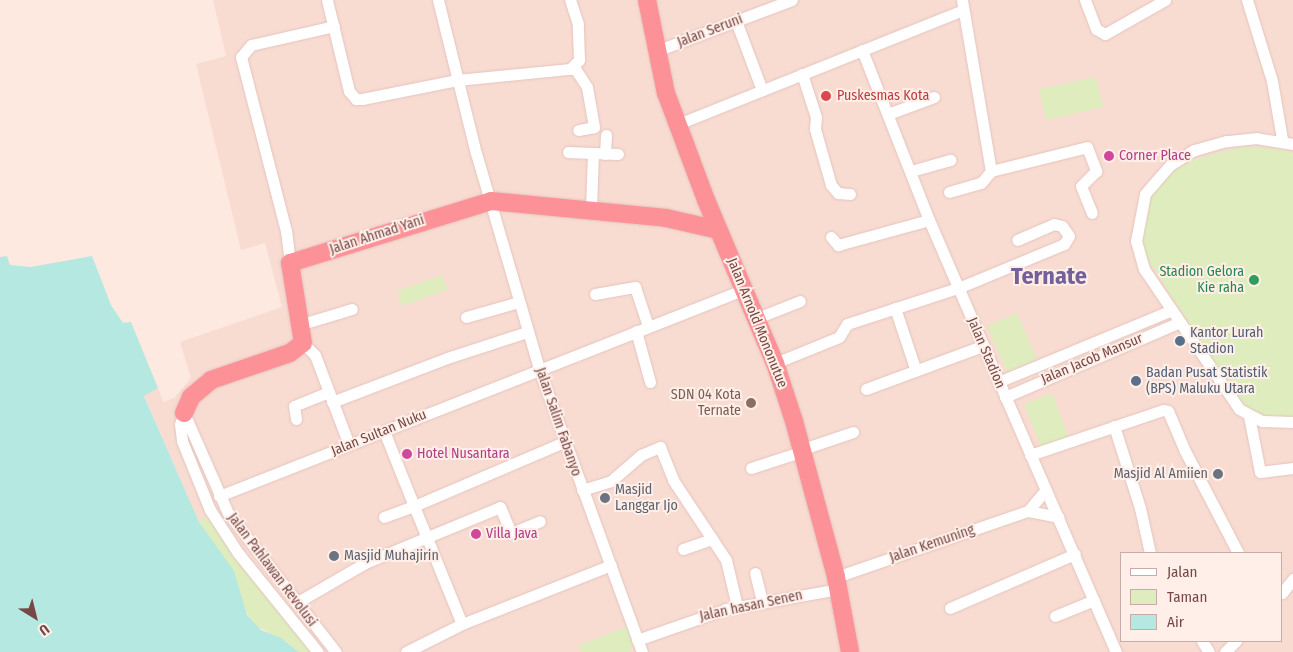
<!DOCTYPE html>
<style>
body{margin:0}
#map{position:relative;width:1293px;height:652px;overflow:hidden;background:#fee9e0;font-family:"Fira Sans Condensed",sans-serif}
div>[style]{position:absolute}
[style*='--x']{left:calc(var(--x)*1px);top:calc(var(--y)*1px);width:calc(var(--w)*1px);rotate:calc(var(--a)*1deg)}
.residential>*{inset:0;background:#f8dbd1}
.green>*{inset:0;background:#dfecbe}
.water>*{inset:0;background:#b4e8e0}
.roads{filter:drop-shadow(0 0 1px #e4c4be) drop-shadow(0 0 1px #e4c4be)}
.minor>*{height:11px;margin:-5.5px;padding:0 5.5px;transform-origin:5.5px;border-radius:5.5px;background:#fff}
.highway>*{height:18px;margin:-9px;padding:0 9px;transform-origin:9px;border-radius:9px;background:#fc9297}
.dots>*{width:14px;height:14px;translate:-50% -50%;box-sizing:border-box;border:2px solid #ffefe8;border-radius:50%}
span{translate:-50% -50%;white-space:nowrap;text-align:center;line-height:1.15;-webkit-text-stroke:4px #ffefe8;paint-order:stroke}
.street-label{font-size:14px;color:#764846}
.health-label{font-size:14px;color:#be3a42}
.left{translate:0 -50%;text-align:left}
.hotel-label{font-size:14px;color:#b23c85}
.leisure-label{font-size:14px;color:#27864d}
.right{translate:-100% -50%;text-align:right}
.service-label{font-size:14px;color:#4e5e75}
.education-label{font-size:14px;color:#785e54}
.worship-label{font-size:14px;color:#5b616d}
.town-label{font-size:24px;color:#75619a;font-weight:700}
.legend{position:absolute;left:1120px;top:552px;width:162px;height:90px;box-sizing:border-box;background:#ffefe8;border:1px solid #c8aca7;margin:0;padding:6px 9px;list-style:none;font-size:15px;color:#764846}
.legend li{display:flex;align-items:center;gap:10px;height:25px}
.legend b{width:25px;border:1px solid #c8aca7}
.north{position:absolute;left:10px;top:592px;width:50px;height:50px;-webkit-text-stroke:4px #ffefe8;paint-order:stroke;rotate:144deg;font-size:14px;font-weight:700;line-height:20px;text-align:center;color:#764846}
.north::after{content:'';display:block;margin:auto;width:18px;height:22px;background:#764846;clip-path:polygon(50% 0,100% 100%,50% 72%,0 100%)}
</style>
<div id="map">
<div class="residential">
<div style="clip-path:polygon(evenodd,213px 0,1293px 0,1293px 652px,311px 652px,208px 517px,199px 522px,144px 395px,158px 388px,163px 402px,174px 398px,191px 378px,180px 342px,282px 307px,265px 243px,241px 250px,196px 64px,226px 56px,213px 0,1122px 553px,1282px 553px,1282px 641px,1122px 641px,1122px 553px)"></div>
</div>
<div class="green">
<div style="clip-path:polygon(1096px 77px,1103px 107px,1046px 120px,1039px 89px)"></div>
<div style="clip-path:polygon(1242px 147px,1279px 149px,1293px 153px,1293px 418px,1265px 418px,1243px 408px,1143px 252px,1141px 238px,1148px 203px,1155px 189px,1174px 170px,1198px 158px)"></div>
<div style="clip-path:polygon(442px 275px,447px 290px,402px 306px,397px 291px)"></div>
<div style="clip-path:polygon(1017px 313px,1037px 359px,1007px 372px,987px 326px)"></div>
<div style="clip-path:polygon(1052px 393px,1068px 436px,1041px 447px,1024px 404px)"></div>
<div style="clip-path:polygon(204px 517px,210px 519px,312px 652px,299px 652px,287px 642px,254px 625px,242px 605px,236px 578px,199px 522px)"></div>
<div style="clip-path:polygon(628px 626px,634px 641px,630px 652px,581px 652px,578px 646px)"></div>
</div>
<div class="water">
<div style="clip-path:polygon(7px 256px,10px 265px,31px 267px,92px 256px,111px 305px,123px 323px,131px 322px,158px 388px,144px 396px,199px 522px,234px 571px,247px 615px,261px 630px,281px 638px,299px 652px,0 652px,0 257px)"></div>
</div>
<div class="roads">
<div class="minor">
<div style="--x:327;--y:0;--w:94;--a:76.4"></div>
<div style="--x:349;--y:91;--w:11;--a:49"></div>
<div style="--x:356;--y:99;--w:6;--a:0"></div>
<div style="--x:362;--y:99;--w:97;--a:-11.3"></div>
<div style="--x:457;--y:80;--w:114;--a:-5.6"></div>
<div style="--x:570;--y:69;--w:13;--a:-45"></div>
<div style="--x:579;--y:60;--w:36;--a:-92"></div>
<div style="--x:578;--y:24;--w:25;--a:-108"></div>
<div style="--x:438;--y:0;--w:158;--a:76.1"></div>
<div style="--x:476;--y:153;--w:225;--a:73.7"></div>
<div style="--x:539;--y:369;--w:301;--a:70"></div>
<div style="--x:962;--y:0;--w:173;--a:80.4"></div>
<div style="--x:991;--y:171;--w:99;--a:-14"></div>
<div style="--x:1087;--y:147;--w:26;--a:69"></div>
<div style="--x:1096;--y:171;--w:21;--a:135"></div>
<div style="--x:1081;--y:186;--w:29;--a:68"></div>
<div style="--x:1085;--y:0;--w:31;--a:69"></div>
<div style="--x:1096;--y:29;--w:10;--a:29"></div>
<div style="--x:1105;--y:34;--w:69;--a:-29.5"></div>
<div style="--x:1247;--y:0;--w:85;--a:72.8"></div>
<div style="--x:1272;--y:81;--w:59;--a:80.2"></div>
<div style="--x:736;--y:21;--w:74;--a:69.4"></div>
<div style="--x:862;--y:50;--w:183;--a:68.5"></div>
<div style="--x:929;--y:220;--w:471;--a:66.6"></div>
<div style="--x:656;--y:51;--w:145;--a:-20.6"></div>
<div style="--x:574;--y:67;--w:24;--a:57"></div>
<div style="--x:587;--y:87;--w:41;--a:80.1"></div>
<div style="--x:594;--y:127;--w:16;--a:169"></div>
<div style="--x:802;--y:74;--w:45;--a:72"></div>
<div style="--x:816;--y:117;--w:12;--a:95"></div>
<div style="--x:815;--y:129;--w:58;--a:74.1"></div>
<div style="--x:831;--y:185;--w:11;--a:49"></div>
<div style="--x:838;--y:193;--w:12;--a:5"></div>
<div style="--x:888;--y:114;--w:49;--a:-20.3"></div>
<div style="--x:678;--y:124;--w:307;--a:-21.8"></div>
<div style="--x:1293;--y:144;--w:36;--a:-171"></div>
<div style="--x:1257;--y:138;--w:31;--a:174"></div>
<div style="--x:1226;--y:141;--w:33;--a:164"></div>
<div style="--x:1194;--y:150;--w:28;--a:148"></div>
<div style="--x:1170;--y:165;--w:38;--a:131"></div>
<div style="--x:1145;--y:194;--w:48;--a:100.8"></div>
<div style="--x:1136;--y:241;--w:29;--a:74"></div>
<div style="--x:1144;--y:269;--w:169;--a:55.8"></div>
<div style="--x:1239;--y:409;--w:26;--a:28"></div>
<div style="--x:1262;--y:421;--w:31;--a:2"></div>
<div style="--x:568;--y:152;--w:50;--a:2.3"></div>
<div style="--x:605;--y:154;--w:19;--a:-87"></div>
<div style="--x:911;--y:171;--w:41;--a:-15.8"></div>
<div style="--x:949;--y:192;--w:33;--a:-16"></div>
<div style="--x:981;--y:183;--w:16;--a:-50"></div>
<div style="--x:591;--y:209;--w:56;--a:-88"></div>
<div style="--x:831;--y:237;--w:11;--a:49"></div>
<div style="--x:838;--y:245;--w:94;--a:-15.4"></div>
<div style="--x:290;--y:263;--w:32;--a:-97"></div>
<div style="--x:286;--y:231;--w:180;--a:-104.5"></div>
<div style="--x:241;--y:57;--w:16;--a:-50"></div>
<div style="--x:251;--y:45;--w:85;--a:-12.9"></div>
<div style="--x:595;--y:294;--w:41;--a:-9.9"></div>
<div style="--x:635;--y:287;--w:41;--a:71.6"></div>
<div style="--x:895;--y:308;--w:66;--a:71.6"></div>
<div style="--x:466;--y:317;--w:55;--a:-15.8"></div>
<div style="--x:757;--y:318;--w:46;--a:-21.6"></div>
<div style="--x:302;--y:324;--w:52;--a:-16.7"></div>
<div style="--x:636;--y:331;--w:53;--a:74.6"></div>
<div style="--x:303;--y:343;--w:17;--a:45"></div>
<div style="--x:315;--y:355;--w:96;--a:69.3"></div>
<div style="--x:775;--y:363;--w:69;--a:-22.1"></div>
<div style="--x:839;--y:337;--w:15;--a:-58"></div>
<div style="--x:847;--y:324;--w:117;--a:-18"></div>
<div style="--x:958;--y:288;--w:115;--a:-22.5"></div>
<div style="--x:1064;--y:244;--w:9;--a:-58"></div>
<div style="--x:1069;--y:236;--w:12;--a:-125"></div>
<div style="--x:1062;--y:226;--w:8;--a:-166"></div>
<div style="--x:1054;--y:224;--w:40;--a:156.6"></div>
<div style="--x:998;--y:382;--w:188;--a:-22.5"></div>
<div style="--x:866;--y:389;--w:124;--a:-20.3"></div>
<div style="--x:1005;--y:397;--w:190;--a:-23.2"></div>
<div style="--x:332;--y:402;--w:123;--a:-20.9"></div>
<div style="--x:447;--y:358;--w:84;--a:-18"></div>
<div style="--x:184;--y:413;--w:109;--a:66.3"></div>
<div style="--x:228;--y:513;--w:176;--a:52.2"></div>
<div style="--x:184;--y:413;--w:12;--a:110"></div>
<div style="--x:180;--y:424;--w:17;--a:83"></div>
<div style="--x:182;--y:441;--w:74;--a:67.9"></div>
<div style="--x:210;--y:510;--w:51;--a:56.9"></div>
<div style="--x:238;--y:553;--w:127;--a:51.1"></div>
<div style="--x:1249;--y:416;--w:57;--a:78.9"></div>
<div style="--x:1260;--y:472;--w:33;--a:-7"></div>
<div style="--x:296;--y:419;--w:13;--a:-99"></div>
<div style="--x:294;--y:406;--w:37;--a:-22"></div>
<div style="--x:1114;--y:426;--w:86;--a:72.4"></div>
<div style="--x:1140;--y:508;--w:46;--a:77.5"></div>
<div style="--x:384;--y:431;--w:81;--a:68.2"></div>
<div style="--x:414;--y:506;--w:32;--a:160"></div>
<div style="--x:564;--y:442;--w:163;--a:156.9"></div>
<div style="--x:414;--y:506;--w:127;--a:67.9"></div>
<div style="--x:462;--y:624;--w:160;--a:-21.6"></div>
<div style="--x:803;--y:449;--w:53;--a:-18.8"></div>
<div style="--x:1030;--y:455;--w:140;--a:-18.7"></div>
<div style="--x:1163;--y:410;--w:5;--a:11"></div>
<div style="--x:1168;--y:411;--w:43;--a:67"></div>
<div style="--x:1185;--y:451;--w:115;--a:62.5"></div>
<div style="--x:751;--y:468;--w:55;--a:-18.1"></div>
<div style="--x:582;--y:490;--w:30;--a:-17"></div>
<div style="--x:611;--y:481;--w:40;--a:-41"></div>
<div style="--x:641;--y:455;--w:21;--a:-23"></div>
<div style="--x:660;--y:447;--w:35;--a:68"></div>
<div style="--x:673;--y:480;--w:96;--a:56.5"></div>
<div style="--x:726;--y:560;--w:47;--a:76.6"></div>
<div style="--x:219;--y:496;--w:565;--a:-21.48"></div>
<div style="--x:1028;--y:511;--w:31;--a:11"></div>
<div style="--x:683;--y:549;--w:31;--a:-19"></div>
<div style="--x:755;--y:573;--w:30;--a:76"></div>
<div style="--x:836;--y:577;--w:203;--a:-19"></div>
<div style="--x:1028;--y:511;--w:26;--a:-50"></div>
<div style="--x:1282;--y:593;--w:18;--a:-52"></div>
<div style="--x:296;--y:603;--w:80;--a:-30.1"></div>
<div style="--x:365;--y:563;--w:146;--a:-22.5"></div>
<div style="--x:500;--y:507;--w:28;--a:67"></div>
<div style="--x:511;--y:533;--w:31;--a:-22"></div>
<div style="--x:950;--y:608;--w:136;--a:-23.4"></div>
<div style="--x:1055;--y:616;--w:42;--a:-22.3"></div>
<div style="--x:637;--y:640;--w:94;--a:-19.2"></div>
<div style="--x:726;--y:609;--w:114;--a:-10.1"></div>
<div style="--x:1202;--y:641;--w:13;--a:58"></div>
<div style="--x:406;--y:652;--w:63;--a:-26.6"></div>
<div style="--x:1225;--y:652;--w:16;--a:-45"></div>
</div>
<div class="highway">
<div style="--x:647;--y:0;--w:95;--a:78.5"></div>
<div style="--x:666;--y:93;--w:114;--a:69.5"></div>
<div style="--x:706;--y:200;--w:177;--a:67.1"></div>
<div style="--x:775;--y:363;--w:61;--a:71.9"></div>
<div style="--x:794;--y:421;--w:162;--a:74.9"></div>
<div style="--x:836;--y:577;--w:76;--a:79.4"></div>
<div style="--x:184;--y:413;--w:17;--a:-66"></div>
<div style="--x:191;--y:397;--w:26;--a:-40"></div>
<div style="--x:211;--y:380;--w:83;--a:-18.9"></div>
<div style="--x:290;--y:353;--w:16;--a:-38"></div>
<div style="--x:303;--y:343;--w:81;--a:-99.2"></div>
<div style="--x:290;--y:263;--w:210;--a:-17.1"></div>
<div style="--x:491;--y:201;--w:176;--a:5.5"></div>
<div style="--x:666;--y:218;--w:54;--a:12.8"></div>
</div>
</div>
<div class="dots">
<div style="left:826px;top:96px;background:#e0444e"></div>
<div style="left:1109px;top:156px;background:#d1479c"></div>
<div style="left:1254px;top:280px;background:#2e9e5b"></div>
<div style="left:1180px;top:341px;background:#5c6f8a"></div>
<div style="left:1136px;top:381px;background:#5c6f8a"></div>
<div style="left:751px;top:403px;background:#8d6e63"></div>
<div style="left:407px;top:454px;background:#d1479c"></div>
<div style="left:1218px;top:474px;background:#6b7280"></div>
<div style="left:605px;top:498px;background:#6b7280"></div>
<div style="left:476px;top:534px;background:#d1479c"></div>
<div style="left:334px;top:556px;background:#6b7280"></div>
</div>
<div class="street-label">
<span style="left:710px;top:31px;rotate:-21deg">Jalan Seruni</span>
<span style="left:377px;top:235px;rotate:-18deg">Jalan Ahmad Yani</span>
<span style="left:757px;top:323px;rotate:68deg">Jalan Arnold Mononutue</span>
<span style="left:986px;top:353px;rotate:67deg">Jalan Stadion</span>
<span style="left:1092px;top:359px;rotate:-23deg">Jalan Jacob Mansur</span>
<span style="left:558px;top:422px;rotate:71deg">Jalan Salim Fabanyo</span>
<span style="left:379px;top:433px;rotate:-22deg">Jalan Sultan Nuku</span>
<span style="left:932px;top:544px;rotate:-19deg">Jalan Kemuning</span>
<span style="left:272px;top:570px;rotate:53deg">Jalan Pahlawan Revolusi</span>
<span style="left:751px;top:606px;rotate:-12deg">Jalan hasan Senen</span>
</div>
<div class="health-label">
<span class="left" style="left:837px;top:96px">Puskesmas Kota</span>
</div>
<div class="hotel-label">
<span class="left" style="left:1119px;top:156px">Corner Place</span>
<span class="left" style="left:417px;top:454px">Hotel Nusantara</span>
<span class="left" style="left:486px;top:534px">Villa Java</span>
</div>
<div class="leisure-label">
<span class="right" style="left:1244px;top:280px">Stadion Gelora<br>Kie raha</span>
</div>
<div class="service-label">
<span class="left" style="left:1190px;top:341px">Kantor Lurah<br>Stadion</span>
<span class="left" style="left:1146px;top:381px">Badan Pusat Statistik<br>(BPS) Maluku Utara</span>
</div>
<div class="education-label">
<span class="right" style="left:741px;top:403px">SDN 04 Kota<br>Ternate</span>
</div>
<div class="worship-label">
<span class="right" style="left:1208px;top:474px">Masjid Al Amiien</span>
<span class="left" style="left:615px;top:498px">Masjid<br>Langgar Ijo</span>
<span class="left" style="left:344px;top:556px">Masjid Muhajirin</span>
</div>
<div class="town-label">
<span style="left:1049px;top:277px">Ternate</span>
</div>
<ul class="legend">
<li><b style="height:6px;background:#fff"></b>Jalan</li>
<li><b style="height:14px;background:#dfecbe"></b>Taman</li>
<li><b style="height:14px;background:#b4e8e0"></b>Air</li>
</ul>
<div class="north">U</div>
</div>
